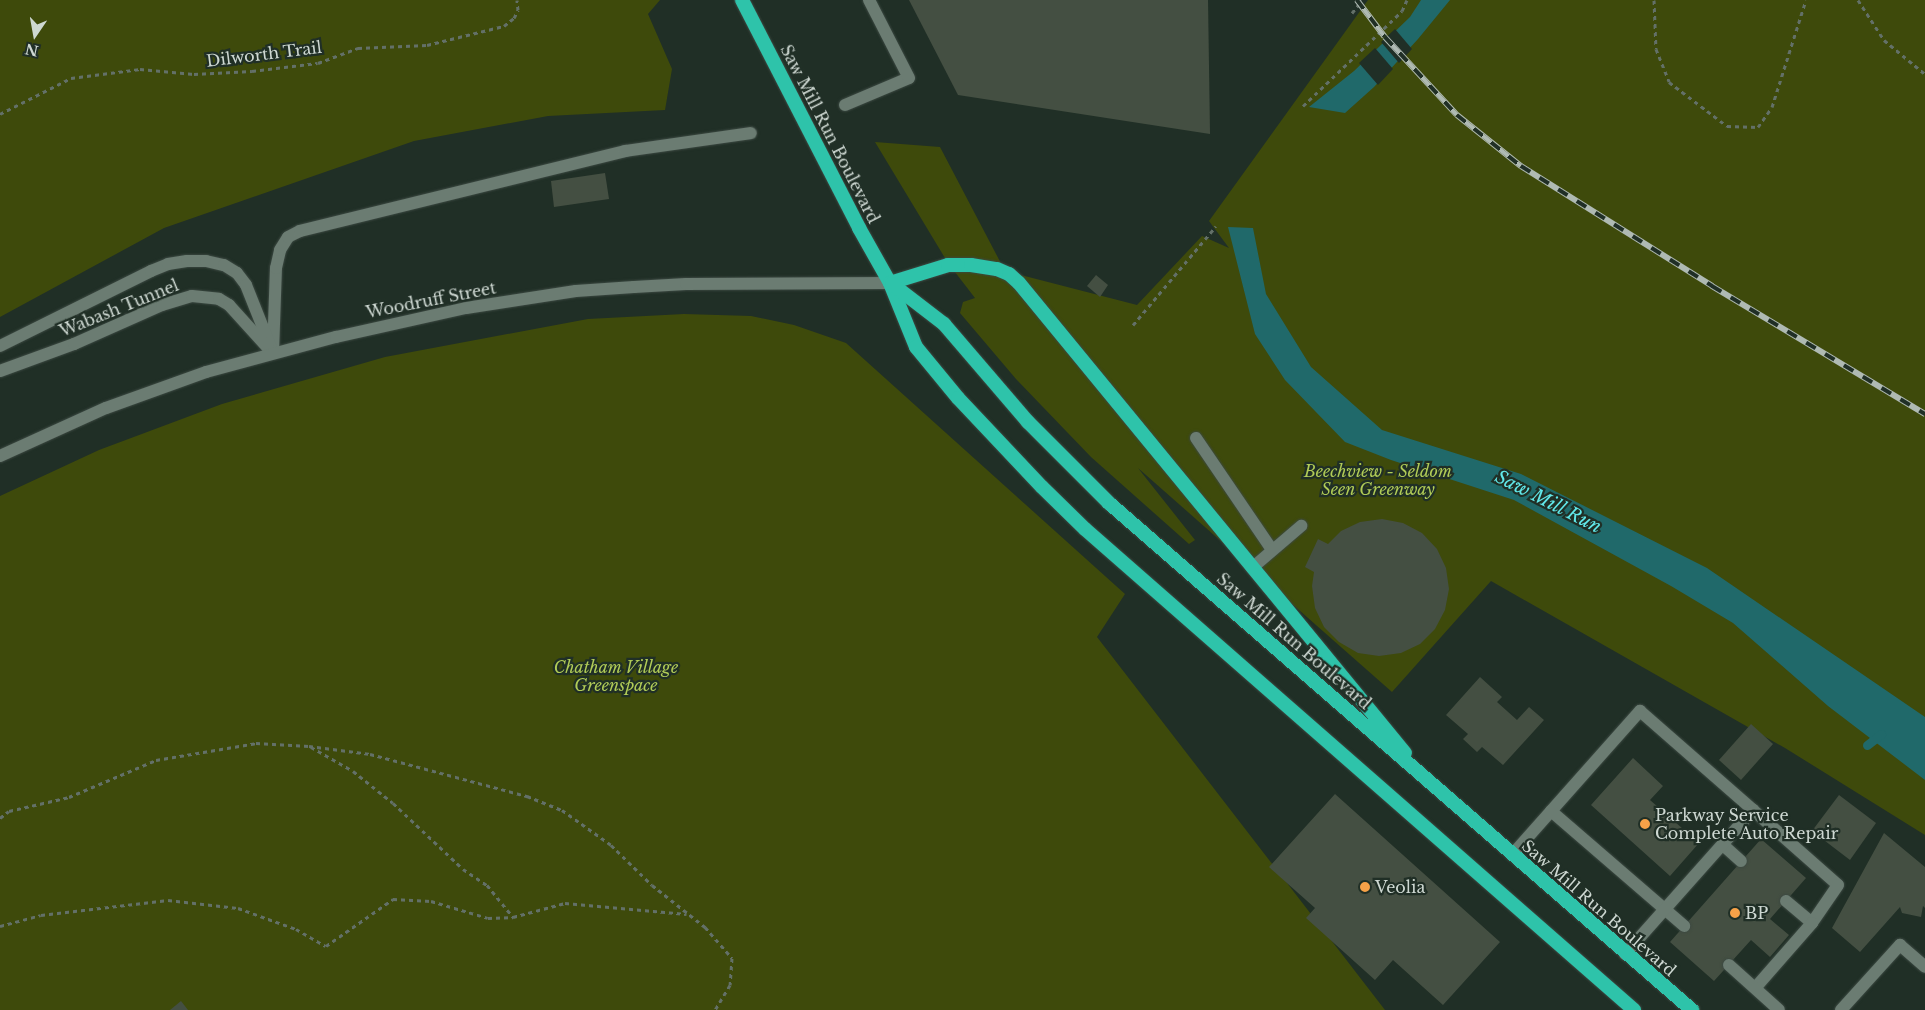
<!DOCTYPE html>
<style>
body{margin:0}
#map{position:relative;width:1925px;height:1010px;overflow:hidden;background:#202f26;font-family:"Libre Baskerville",serif}
div>[style]{position:absolute}
[style*='--x']{left:calc(var(--x)*1px);top:calc(var(--y)*1px);width:calc(var(--w)*1px);rotate:calc(var(--a)*1deg)}
.green>*{inset:0;background:#3e4a0b}
.water>*{inset:0;background:#20696a}
.pier>*{inset:0;background:#202f26}
.stream>*{height:9px;margin:-4.5px;padding:0 4.5px;transform-origin:4.5px;border-radius:4.5px;background:#20696a}
.building>*{inset:0;background:#444f42}
.path>*{height:3px;margin-top:-1.5px;transform-origin:0;background:repeating-linear-gradient(90deg,#637068 0 4px,transparent 0 8px)}
.roads{filter:drop-shadow(0 0 1px #3c4942) drop-shadow(0 0 1px #3c4942)}
.service>*{height:12px;margin:-6px;padding:0 6px;transform-origin:6px;border-radius:6px;background:#6b7c72}
.tertiary>*{height:12px;margin:-6px;padding:0 6px;transform-origin:6px;border-radius:6px;background:#6b7c72}
.trunk>*{height:14px;margin:-7px;padding:0 7px;transform-origin:7px;border-radius:7px;background:#2ec3aa}
.rail>*{height:5.5px;margin-top:-2.75px;transform-origin:0;background:repeating-linear-gradient(90deg,#202f26 0 11px,#afbab3 0 22px);box-sizing:border-box;border-block:1px solid #afbab3}
.dots>*{width:14px;height:14px;translate:-50% -50%;box-sizing:border-box;border:2px solid #202f26;border-radius:50%}
span{translate:-50% -50%;white-space:nowrap;text-align:center;line-height:1.15;-webkit-text-stroke:4.5px #202f26;paint-order:stroke}
.street-label{font-size:16px;color:#ced8d2}
.park-label{font-size:16px;color:#b1cc57;font-style:italic}
.poi-label{font-size:16px;color:#ced8d2}
.left{translate:0 -50%;text-align:left}
.water-label{font-size:18px;color:#61e8ea;font-style:italic}
.north{position:absolute;left:10px;top:10px;width:50px;height:50px;-webkit-text-stroke:4px #202f26;paint-order:stroke;rotate:192deg;font-size:14px;font-weight:700;line-height:20px;text-align:center;color:#ced8d2}
.north::after{content:'';display:block;margin:auto;width:18px;height:22px;background:#ced8d2;clip-path:polygon(50% 0,100% 100%,50% 72%,0 100%)}
</style>
<div id="map">
<div class="green">
<div style="clip-path:polygon(0 0,660px 0,648px 14px,672px 69px,665px 110px,548px 116px,414px 141px,164px 228px,0 317px)"></div>
<div style="clip-path:polygon(1368px 0,1925px 0,1925px 835px,1785px 748px,1491px 581px,1392px 692px,1138px 468px,1195px 540px,1189px 544px,1091px 457px,1016px 379px,960px 313px,963px 302px,975px 298px,948px 263px,875px 142px,940px 147px,1005px 271px,1137px 305px,1202px 236px,1229px 248px,1209px 221px)"></div>
<div style="clip-path:polygon(684px 314px,751px 316px,794px 325px,846px 343px,1125px 594px,1097px 637px,1385px 1010px,0 1010px,0 496px,99px 450px,222px 404px,385px 357px,588px 319px)"></div>
</div>
<div class="water">
<div style="clip-path:polygon(1421px 0,1450px 0,1418px 39px,1374px 87px,1345px 113px,1309px 107px,1354px 71px,1410px 17px)"></div>
<div style="clip-path:polygon(1228px 227px,1253px 228px,1266px 294px,1311px 367px,1382px 430px,1521px 474px,1707px 568px,1925px 717px,1925px 780px,1828px 706px,1733px 623px,1671px 586px,1514px 500px,1391px 460px,1345px 442px,1285px 380px,1255px 334px)"></div>
</div>
<div class="pier">
<div style="clip-path:polygon(1395px 29px,1412px 49px,1399px 63px,1381px 42px)"></div>
<div style="clip-path:polygon(1375px 48px,1393px 69px,1378px 85px,1359px 63px)"></div>
</div>
<div class="stream">
<div style="--x:1867;--y:745;--w:18;--a:-38"></div>
</div>
<div class="building">
<div style="clip-path:polygon(909px 0,1208px 0,1210px 134px,958px 95px)"></div>
<div style="clip-path:polygon(605px 173px,609px 199px,554px 207px,551px 181px)"></div>
<div style="clip-path:polygon(1096px 275px,1108px 285px,1100px 297px,1087px 286px)"></div>
<div style="clip-path:polygon(1382px 519px,1403px 523px,1422px 533px,1437px 549px,1446px 568px,1449px 589px,1445px 610px,1435px 629px,1420px 644px,1401px 653px,1379px 656px,1358px 653px,1339px 642px,1324px 627px,1315px 608px,1312px 586px,1314px 572px,1305px 567px,1318px 539px,1328px 544px,1341px 531px,1360px 522px)"></div>
<div style="clip-path:polygon(1480px 677px,1502px 697px,1497px 702px,1517px 720px,1529px 707px,1544px 720px,1503px 765px,1482px 747px,1477px 752px,1463px 739px,1468px 734px,1446px 715px)"></div>
<div style="clip-path:polygon(1751px 724px,1773px 744px,1741px 780px,1719px 760px)"></div>
<div style="clip-path:polygon(1633px 758px,1663px 786px,1650px 800px,1699px 843px,1670px 876px,1591px 805px)"></div>
<div style="clip-path:polygon(1335px 794px,1500px 942px,1443px 1005px,1393px 960px,1375px 980px,1306px 918px,1315px 908px,1269px 867px)"></div>
<div style="clip-path:polygon(1839px 795px,1876px 823px,1850px 860px,1812px 831px)"></div>
<div style="clip-path:polygon(1884px 833px,1925px 867px,1925px 908px,1923px 906px,1921px 917px,1902px 913px,1900px 907px,1860px 952px,1832px 928px)"></div>
<div style="clip-path:polygon(1761px 839px,1806px 878px,1770px 919px,1789px 935px,1770px 957px,1751px 940px,1714px 981px,1670px 942px)"></div>
<div style="clip-path:polygon(181px 1001px,188px 1010px,170px 1010px)"></div>
</div>
<div class="path">
<div style="--x:1654;--y:0;--w:49;--a:87.7"></div>
<div style="--x:1656;--y:49;--w:35;--a:68"></div>
<div style="--x:1669;--y:82;--w:73;--a:37.2"></div>
<div style="--x:1727;--y:126;--w:31;--a:2"></div>
<div style="--x:1758;--y:127;--w:24;--a:-55"></div>
<div style="--x:1772;--y:107;--w:112;--a:-72.4"></div>
<div style="--x:1858;--y:0;--w:48;--a:57"></div>
<div style="--x:1884;--y:40;--w:53;--a:39.7"></div>
<div style="--x:1352;--y:13;--w:16;--a:-52"></div>
<div style="--x:1303;--y:106;--w:137;--a:-43.8"></div>
<div style="--x:1402;--y:11;--w:12;--a:-66"></div>
<div style="--x:0;--y:114;--w:80;--a:-26.9"></div>
<div style="--x:71;--y:78;--w:70;--a:-7.4"></div>
<div style="--x:140;--y:69;--w:54;--a:5.3"></div>
<div style="--x:194;--y:74;--w:58;--a:-3"></div>
<div style="--x:252;--y:71;--w:66;--a:-6.9"></div>
<div style="--x:318;--y:63;--w:43;--a:-20.6"></div>
<div style="--x:358;--y:48;--w:69;--a:-2.5"></div>
<div style="--x:427;--y:45;--w:79;--a:-13.9"></div>
<div style="--x:504;--y:26;--w:13;--a:-39"></div>
<div style="--x:514;--y:18;--w:9;--a:-63"></div>
<div style="--x:518;--y:10;--w:10;--a:-96"></div>
<div style="--x:1133;--y:325;--w:129;--a:-50"></div>
<div style="--x:311;--y:747;--w:48;--a:29.7"></div>
<div style="--x:353;--y:771;--w:51;--a:38.7"></div>
<div style="--x:393;--y:803;--w:96;--a:43.3"></div>
<div style="--x:463;--y:869;--w:29;--a:34"></div>
<div style="--x:487;--y:885;--w:41;--a:50.9"></div>
<div style="--x:0;--y:818;--w:11;--a:-38"></div>
<div style="--x:9;--y:811;--w:62;--a:-13.1"></div>
<div style="--x:69;--y:797;--w:95;--a:-23"></div>
<div style="--x:156;--y:760;--w:101;--a:-9.6"></div>
<div style="--x:256;--y:743;--w:53;--a:3.2"></div>
<div style="--x:309;--y:746;--w:62;--a:7.5"></div>
<div style="--x:370;--y:754;--w:163;--a:15"></div>
<div style="--x:527;--y:796;--w:38;--a:22"></div>
<div style="--x:562;--y:810;--w:60;--a:35.5"></div>
<div style="--x:611;--y:845;--w:57;--a:44.3"></div>
<div style="--x:652;--y:885;--w:68;--a:38.4"></div>
<div style="--x:705;--y:927;--w:41;--a:48.9"></div>
<div style="--x:732;--y:958;--w:27;--a:94"></div>
<div style="--x:730;--y:985;--w:29;--a:121"></div>
<div style="--x:0;--y:926;--w:42;--a:-15"></div>
<div style="--x:41;--y:915;--w:128;--a:-6.7"></div>
<div style="--x:168;--y:900;--w:70;--a:6.5"></div>
<div style="--x:238;--y:908;--w:62;--a:19.9"></div>
<div style="--x:296;--y:929;--w:34;--a:30"></div>
<div style="--x:326;--y:946;--w:82;--a:-35"></div>
<div style="--x:393;--y:899;--w:38;--a:3"></div>
<div style="--x:431;--y:901;--w:59;--a:16.6"></div>
<div style="--x:488;--y:918;--w:25;--a:-2"></div>
<div style="--x:513;--y:917;--w:54;--a:-15.1"></div>
<div style="--x:565;--y:903;--w:122;--a:5.2"></div>
</div>
<div class="roads">
<div class="service">
<div style="--x:845;--y:105;--w:69;--a:-22.9"></div>
<div style="--x:909;--y:78;--w:88;--a:-117.1"></div>
<div style="--x:273;--y:353;--w:85;--a:-88"></div>
<div style="--x:276;--y:268;--w:18;--a:-77"></div>
<div style="--x:280;--y:250;--w:15;--a:-58"></div>
<div style="--x:288;--y:237;--w:13;--a:-27"></div>
<div style="--x:300;--y:231;--w:335;--a:-13.8"></div>
<div style="--x:625;--y:151;--w:127;--a:-8.1"></div>
<div style="--x:1196;--y:438;--w:135;--a:55.8"></div>
<div style="--x:1252;--y:568;--w:65;--a:-40.6"></div>
<div style="--x:1551;--y:811;--w:176;--a:40.8"></div>
<div style="--x:1723;--y:845;--w:24;--a:42"></div>
<div style="--x:1512;--y:855;--w:193;--a:-48.4"></div>
<div style="--x:1640;--y:711;--w:150;--a:41.2"></div>
<div style="--x:1786;--y:901;--w:34;--a:40"></div>
<div style="--x:1625;--y:954;--w:193;--a:-48.4"></div>
<div style="--x:1753;--y:810;--w:113;--a:41.4"></div>
<div style="--x:1838;--y:885;--w:46;--a:124.4"></div>
<div style="--x:1812;--y:923;--w:86;--a:131.2"></div>
<div style="--x:1729;--y:965;--w:67;--a:42"></div>
<div style="--x:1841;--y:1010;--w:88;--a:-47.8"></div>
<div style="--x:1900;--y:945;--w:33;--a:41"></div>
</div>
<div class="tertiary">
<div style="--x:0;--y:346;--w:169;--a:-26.4"></div>
<div style="--x:151;--y:271;--w:18;--a:-22"></div>
<div style="--x:168;--y:264;--w:19;--a:-9"></div>
<div style="--x:187;--y:261;--w:19;--a:0"></div>
<div style="--x:206;--y:261;--w:18;--a:13"></div>
<div style="--x:224;--y:265;--w:15;--a:32"></div>
<div style="--x:237;--y:273;--w:15;--a:53"></div>
<div style="--x:246;--y:285;--w:73;--a:68.3"></div>
<div style="--x:0;--y:371;--w:79;--a:-20"></div>
<div style="--x:74;--y:344;--w:96;--a:-23.9"></div>
<div style="--x:162;--y:305;--w:31;--a:-17"></div>
<div style="--x:192;--y:296;--w:27;--a:6"></div>
<div style="--x:219;--y:299;--w:12;--a:31"></div>
<div style="--x:229;--y:305;--w:58;--a:47.8"></div>
<div style="--x:0;--y:456;--w:116;--a:-24.4"></div>
<div style="--x:106;--y:408;--w:106;--a:-19.8"></div>
<div style="--x:206;--y:372;--w:135;--a:-15.1"></div>
<div style="--x:336;--y:337;--w:133;--a:-12.6"></div>
<div style="--x:466;--y:308;--w:111;--a:-8.8"></div>
<div style="--x:576;--y:291;--w:58;--a:-3.9"></div>
<div style="--x:634;--y:287;--w:52;--a:-3.3"></div>
<div style="--x:686;--y:284;--w:204;--a:-0.3"></div>
</div>
<div class="trunk">
<div style="--x:742;--y:0;--w:256;--a:62.8"></div>
<div style="--x:859;--y:228;--w:63;--a:60.6"></div>
<div style="--x:890;--y:283;--w:69;--a:67.9"></div>
<div style="--x:916;--y:347;--w:66;--a:50.5"></div>
<div style="--x:958;--y:398;--w:122;--a:46.7"></div>
<div style="--x:1042;--y:487;--w:60;--a:44.3"></div>
<div style="--x:1085;--y:529;--w:730;--a:41.22"></div>
<div style="--x:890;--y:283;--w:61;--a:-17.2"></div>
<div style="--x:948;--y:265;--w:23;--a:0"></div>
<div style="--x:971;--y:265;--w:26;--a:9"></div>
<div style="--x:997;--y:269;--w:13;--a:23"></div>
<div style="--x:1009;--y:274;--w:13;--a:42"></div>
<div style="--x:1019;--y:283;--w:608;--a:50.6"></div>
<div style="--x:892;--y:284;--w:66;--a:37.6"></div>
<div style="--x:944;--y:324;--w:129;--a:49.4"></div>
<div style="--x:1028;--y:422;--w:115;--a:45"></div>
<div style="--x:1109;--y:503;--w:773;--a:41.01"></div>
</div>
</div>
<div class="rail">
<div style="--x:1357;--y:0;--w:46;--a:52.9"></div>
<div style="--x:1385;--y:37;--w:106;--a:47.3"></div>
<div style="--x:1457;--y:115;--w:82;--a:38.6"></div>
<div style="--x:1521;--y:166;--w:226;--a:32.1"></div>
<div style="--x:1712;--y:286;--w:249;--a:31"></div>
</div>
<div class="dots">
<div style="left:1645px;top:824px;background:#f7a248"></div>
<div style="left:1365px;top:887px;background:#f7a248"></div>
<div style="left:1735px;top:913px;background:#f7a248"></div>
</div>
<div class="street-label">
<span style="left:264px;top:54px;rotate:-7deg">Dilworth Trail</span>
<span style="left:830px;top:134px;rotate:63deg">Saw Mill Run Boulevard</span>
<span style="left:431px;top:300px;rotate:-11deg">Woodruff Street</span>
<span style="left:119px;top:308px;rotate:-22deg">Wabash Tunnel</span>
<span style="left:1294px;top:641px;rotate:41deg">Saw Mill Run Boulevard</span>
<span style="left:1599px;top:908px;rotate:41deg">Saw Mill Run Boulevard</span>
</div>
<div class="park-label">
<span style="left:1378px;top:480px">Beechview - Seldom<br>Seen Greenway</span>
<span style="left:616px;top:676px">Chatham Village<br>Greenspace</span>
</div>
<div class="poi-label">
<span class="left" style="left:1655px;top:824px">Parkway Service<br>Complete Auto Repair</span>
<span class="left" style="left:1375px;top:887px">Veolia</span>
<span class="left" style="left:1745px;top:913px">BP</span>
</div>
<div class="water-label">
<span style="left:1548px;top:502px;rotate:27deg">Saw Mill Run</span>
</div>
<div class="north">N</div>
</div>
